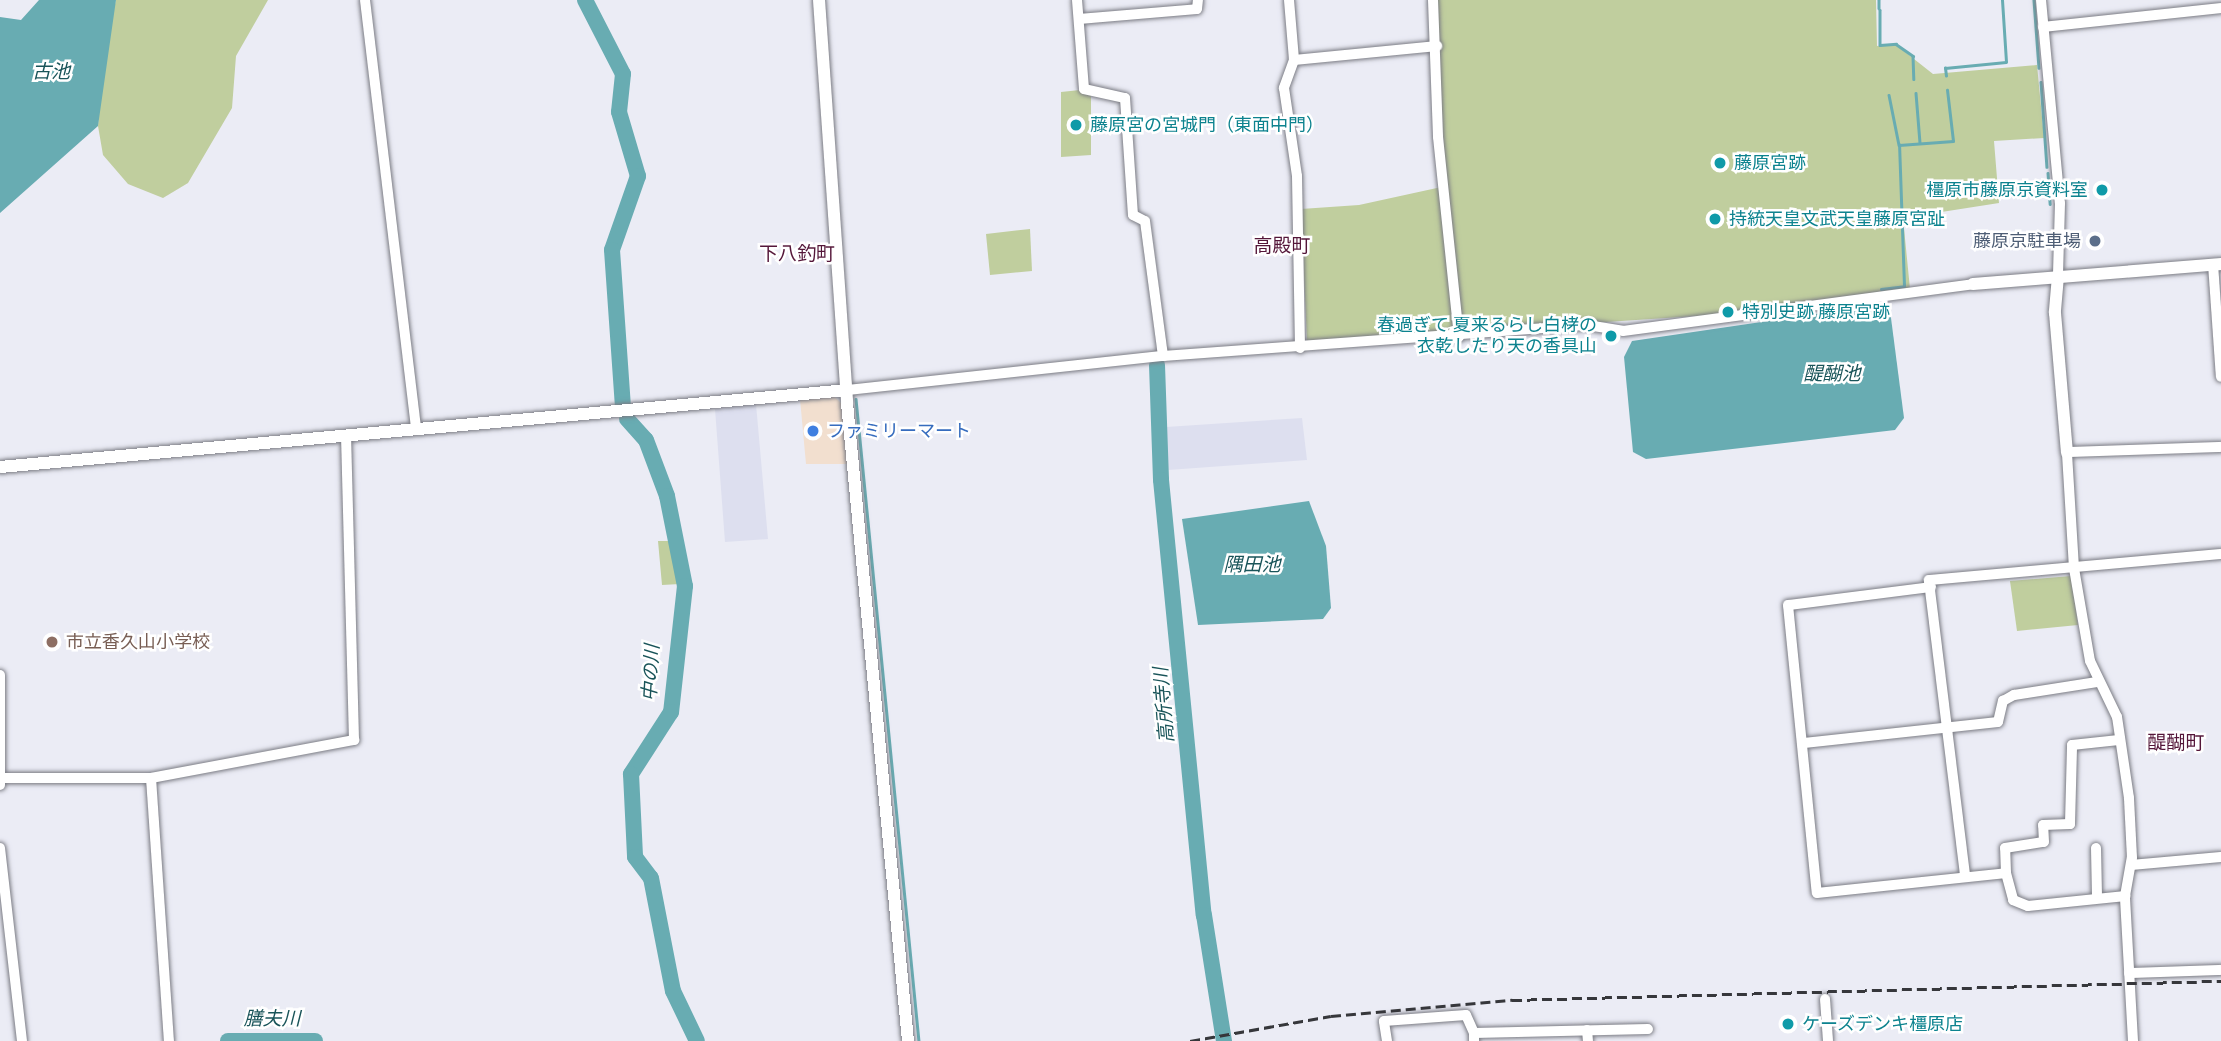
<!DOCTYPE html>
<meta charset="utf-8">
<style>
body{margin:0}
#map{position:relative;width:2221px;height:1041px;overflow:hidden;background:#ebecf5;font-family:Signika,"Noto Sans JP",sans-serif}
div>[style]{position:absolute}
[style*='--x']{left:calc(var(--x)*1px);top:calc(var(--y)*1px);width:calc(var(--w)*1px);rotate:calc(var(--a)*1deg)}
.commercial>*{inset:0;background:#f2dfcf}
.built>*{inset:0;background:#dddfef}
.green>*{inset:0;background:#c0ce9e}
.water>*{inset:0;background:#68acb2}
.stream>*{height:2.5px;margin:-1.25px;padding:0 1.25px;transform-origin:1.25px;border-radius:1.25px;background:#68acb2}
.river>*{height:16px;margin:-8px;padding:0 8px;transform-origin:8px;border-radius:8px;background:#68acb2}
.roads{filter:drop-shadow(0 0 2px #7b7c84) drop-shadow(0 0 2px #7b7c84)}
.minor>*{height:10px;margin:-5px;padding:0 5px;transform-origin:5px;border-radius:5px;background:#fff}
.tertiary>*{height:12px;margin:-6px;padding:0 6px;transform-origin:6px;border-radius:6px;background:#fff}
.rail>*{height:2.5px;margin-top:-1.25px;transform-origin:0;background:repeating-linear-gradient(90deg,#36373b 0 10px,transparent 0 15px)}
.dots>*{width:19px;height:19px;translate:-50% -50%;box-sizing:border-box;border:4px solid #fff;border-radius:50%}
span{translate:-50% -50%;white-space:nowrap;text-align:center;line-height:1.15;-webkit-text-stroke:5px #fff;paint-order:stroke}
.culture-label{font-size:18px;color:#0d838f}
.left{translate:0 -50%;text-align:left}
.right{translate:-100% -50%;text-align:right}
.service-label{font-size:18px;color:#4e5e75}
.shop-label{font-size:18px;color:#366cbe}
.education-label{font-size:18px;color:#785e54}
.water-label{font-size:19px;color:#195459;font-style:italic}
.neighbourhood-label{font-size:19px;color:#541639}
</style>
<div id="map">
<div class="commercial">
<div style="clip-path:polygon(834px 396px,842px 404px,848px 464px,806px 464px,800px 399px)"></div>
</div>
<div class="built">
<div style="clip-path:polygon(756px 404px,768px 539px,725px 542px,715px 409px)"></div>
<div style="clip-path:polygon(1302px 418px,1307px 460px,1168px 470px,1166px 427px)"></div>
</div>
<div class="green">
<div style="clip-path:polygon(116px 0,268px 0,236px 56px,232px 108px,188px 183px,163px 198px,128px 184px,103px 155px,98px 126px,104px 49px)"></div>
<div style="clip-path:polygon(1436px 0,1876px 0,1877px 46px,1895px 44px,1933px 74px,2037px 65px,2044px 138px,1994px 141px,1999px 203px,1903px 218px,1910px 289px,1741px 313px,1307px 342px,1301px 209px,1359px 205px,1446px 186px)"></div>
<div style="clip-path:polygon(1080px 90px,1091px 94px,1091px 155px,1061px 157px,1061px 92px)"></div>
<div style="clip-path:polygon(1030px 229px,1032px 271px,990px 275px,986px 234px)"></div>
<div style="clip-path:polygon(658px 541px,670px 541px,680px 584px,662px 585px)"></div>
<div style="clip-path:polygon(2071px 576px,2078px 625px,2017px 631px,2010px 581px)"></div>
</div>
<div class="water">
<div style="clip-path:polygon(39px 0,116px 0,98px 126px,0 213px,0 17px,21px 20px)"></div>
<div style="clip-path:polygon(1883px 304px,1891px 318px,1904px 418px,1895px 430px,1646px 459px,1633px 452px,1624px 357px,1632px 341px)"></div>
<div style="clip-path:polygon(1309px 501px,1326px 546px,1331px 608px,1323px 619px,1198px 625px,1182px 519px)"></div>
</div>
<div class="stream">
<div style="--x:1879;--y:0;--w:8;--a:90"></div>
<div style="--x:2034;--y:0;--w:68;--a:85.8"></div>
<div style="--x:1880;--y:10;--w:35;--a:90"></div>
<div style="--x:1880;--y:45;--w:16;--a:-4"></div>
<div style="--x:1896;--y:44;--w:21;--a:35"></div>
<div style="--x:1913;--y:56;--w:23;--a:88"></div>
<div style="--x:1946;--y:76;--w:8;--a:-97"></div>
<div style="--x:1945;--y:68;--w:61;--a:-5.6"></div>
<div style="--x:2006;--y:62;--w:62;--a:-93.7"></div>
<div style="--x:2041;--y:82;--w:85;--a:86"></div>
<div style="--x:1916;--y:93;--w:50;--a:85.4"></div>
<div style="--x:1889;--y:95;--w:51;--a:78.7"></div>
<div style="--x:2048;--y:173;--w:31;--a:86"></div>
<div style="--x:1881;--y:289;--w:23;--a:-7"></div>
<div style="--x:1904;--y:286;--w:141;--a:-92"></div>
<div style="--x:1899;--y:145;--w:54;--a:-4.2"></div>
<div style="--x:1953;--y:141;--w:51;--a:-96.7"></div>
<div style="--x:856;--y:399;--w:645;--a:84.4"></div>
</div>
<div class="river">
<div style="--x:585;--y:0;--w:83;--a:62.8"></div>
<div style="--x:623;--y:74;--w:38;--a:96"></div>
<div style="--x:619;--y:112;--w:67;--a:73.5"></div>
<div style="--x:638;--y:176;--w:78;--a:109.4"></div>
<div style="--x:612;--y:250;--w:156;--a:86"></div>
<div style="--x:1157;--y:365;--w:115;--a:88"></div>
<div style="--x:1161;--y:480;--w:437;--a:84.4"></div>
<div style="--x:1204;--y:915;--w:128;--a:81"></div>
<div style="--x:627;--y:419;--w:28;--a:48"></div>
<div style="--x:646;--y:440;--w:60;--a:69.4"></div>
<div style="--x:667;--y:496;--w:92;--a:78.7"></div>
<div style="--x:685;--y:586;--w:127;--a:96.3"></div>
<div style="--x:671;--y:712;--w:74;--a:122.8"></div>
<div style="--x:631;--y:774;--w:83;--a:87.2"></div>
<div style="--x:635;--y:857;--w:26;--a:53"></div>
<div style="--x:651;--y:878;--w:115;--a:79"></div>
<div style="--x:673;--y:991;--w:55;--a:64.4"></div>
<div style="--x:228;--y:1041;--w:87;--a:0"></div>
</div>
<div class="roads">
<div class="minor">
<div style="--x:365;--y:0;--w:433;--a:83.2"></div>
<div style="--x:1077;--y:0;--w:89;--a:85.5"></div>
<div style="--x:1084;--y:89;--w:42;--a:12.4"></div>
<div style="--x:1125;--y:98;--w:117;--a:86.1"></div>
<div style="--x:1133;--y:215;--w:13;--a:27"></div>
<div style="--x:1145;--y:221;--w:136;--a:82.4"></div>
<div style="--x:1289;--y:0;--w:60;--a:85.2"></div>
<div style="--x:1294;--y:60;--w:30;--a:110"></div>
<div style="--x:1284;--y:88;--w:89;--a:81.6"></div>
<div style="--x:1297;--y:176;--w:172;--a:89"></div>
<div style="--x:1433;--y:0;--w:137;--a:87.9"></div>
<div style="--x:1438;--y:137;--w:201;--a:84"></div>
<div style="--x:2041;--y:0;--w:204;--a:84.7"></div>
<div style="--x:2060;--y:203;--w:73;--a:91.6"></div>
<div style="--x:1079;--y:19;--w:118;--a:-4.8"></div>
<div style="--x:1197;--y:9;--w:9;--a:-84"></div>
<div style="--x:2043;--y:27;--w:179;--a:-6.1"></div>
<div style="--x:1294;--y:60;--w:144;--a:-5.6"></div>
<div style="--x:2213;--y:264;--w:113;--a:86"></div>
<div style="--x:848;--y:390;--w:317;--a:-6.2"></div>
<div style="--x:1163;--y:356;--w:425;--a:-4.2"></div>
<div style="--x:1587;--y:325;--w:36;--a:9"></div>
<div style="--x:1623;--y:331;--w:353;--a:-7.6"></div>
<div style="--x:1931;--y:587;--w:144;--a:172.8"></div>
<div style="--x:1788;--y:605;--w:289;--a:84.3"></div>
<div style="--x:1817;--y:893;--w:190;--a:-6"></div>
<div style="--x:2006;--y:873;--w:28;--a:75"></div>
<div style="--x:2013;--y:900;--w:16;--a:22"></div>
<div style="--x:2028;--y:906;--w:98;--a:-5.9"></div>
<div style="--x:0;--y:675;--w:110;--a:90"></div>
<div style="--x:1804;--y:743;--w:195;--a:-6.2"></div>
<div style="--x:1998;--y:722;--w:22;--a:-77"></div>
<div style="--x:2003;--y:701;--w:13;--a:-29"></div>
<div style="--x:2014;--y:695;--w:84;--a:-8.9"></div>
<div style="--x:4;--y:778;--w:147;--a:0"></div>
<div style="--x:151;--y:778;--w:207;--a:-10.6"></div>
<div style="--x:354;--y:740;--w:304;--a:-91.5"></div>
<div style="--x:151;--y:778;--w:264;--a:86.1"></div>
<div style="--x:0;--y:848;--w:194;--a:83.5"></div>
<div style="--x:2096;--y:848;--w:49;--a:88.8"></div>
<div style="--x:2131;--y:865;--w:90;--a:-5.1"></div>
<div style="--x:2006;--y:873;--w:25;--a:-92"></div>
<div style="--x:2005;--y:848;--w:39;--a:-9"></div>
<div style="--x:2044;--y:842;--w:17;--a:-93"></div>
<div style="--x:2043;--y:825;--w:27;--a:-2"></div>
<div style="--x:2070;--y:824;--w:79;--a:-88.5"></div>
<div style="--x:2072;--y:745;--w:47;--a:-6.1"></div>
<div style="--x:1965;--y:875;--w:297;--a:-97"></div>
<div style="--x:1929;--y:580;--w:293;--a:-5.1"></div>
<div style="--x:2129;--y:973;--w:92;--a:-1.9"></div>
<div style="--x:1825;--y:999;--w:42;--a:85.9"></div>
<div style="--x:1587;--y:1030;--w:11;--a:85"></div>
<div style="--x:1387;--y:1041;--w:20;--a:-99"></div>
<div style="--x:1384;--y:1021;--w:82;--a:-4.2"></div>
<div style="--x:1466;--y:1015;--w:20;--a:66"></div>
<div style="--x:1474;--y:1041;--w:8;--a:-90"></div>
<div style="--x:1474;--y:1033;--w:174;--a:-1.3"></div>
<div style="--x:2133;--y:1041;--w:145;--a:-93.2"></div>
<div style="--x:2125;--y:896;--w:39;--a:-80"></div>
<div style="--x:2132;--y:858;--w:60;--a:-92.9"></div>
<div style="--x:2129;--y:798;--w:82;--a:-98.4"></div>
<div style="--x:2117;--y:717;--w:62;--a:-115.7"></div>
<div style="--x:2090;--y:661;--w:94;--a:-99.8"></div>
<div style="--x:2074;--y:568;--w:116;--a:-93.5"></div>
<div style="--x:2067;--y:452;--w:154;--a:-1.9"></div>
</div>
<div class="tertiary">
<div style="--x:819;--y:0;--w:404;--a:86"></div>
<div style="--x:847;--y:403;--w:641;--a:84.54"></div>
<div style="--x:2058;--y:276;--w:37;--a:95"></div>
<div style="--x:2055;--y:313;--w:140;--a:85.1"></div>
<div style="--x:1973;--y:284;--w:249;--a:-4.6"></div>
<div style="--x:0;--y:467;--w:851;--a:-5.19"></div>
</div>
</div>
<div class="rail">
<div style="--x:1190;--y:1041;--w:143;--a:-10.1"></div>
<div style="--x:1331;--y:1016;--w:182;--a:-5.1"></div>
<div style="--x:1512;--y:1000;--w:709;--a:-1.54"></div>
</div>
<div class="dots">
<div style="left:1076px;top:125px;background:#0f9aa8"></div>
<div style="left:1720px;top:163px;background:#0f9aa8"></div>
<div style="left:2102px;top:190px;background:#0f9aa8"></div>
<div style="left:1715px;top:219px;background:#0f9aa8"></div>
<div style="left:2095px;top:241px;background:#5c6f8a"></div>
<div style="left:1728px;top:312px;background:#0f9aa8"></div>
<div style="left:1611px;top:336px;background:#0f9aa8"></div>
<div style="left:813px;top:431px;background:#3f7fe0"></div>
<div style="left:52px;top:642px;background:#8d6e63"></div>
<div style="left:1788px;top:1024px;background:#0f9aa8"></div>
</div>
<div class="culture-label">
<span class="left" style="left:1090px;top:125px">藤原宮の宮城門（東面中門）</span>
<span class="left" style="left:1734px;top:163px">藤原宮跡</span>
<span class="right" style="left:2088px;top:190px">橿原市藤原京資料室</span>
<span class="left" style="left:1729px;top:219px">持統天皇文武天皇藤原宮趾</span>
<span class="left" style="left:1742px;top:312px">特別史跡 藤原宮跡</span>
<span class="right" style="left:1597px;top:336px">春過ぎて 夏来るらし白𣑥の<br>衣乾したり天の香具山</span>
<span class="left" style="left:1802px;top:1024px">ケーズデンキ橿原店</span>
</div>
<div class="service-label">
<span class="right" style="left:2081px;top:241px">藤原京駐車場</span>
</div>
<div class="shop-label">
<span class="left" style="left:827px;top:431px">ファミリーマート</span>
</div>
<div class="education-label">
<span class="left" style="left:66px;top:642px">市立香久山小学校</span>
</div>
<div class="water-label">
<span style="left:51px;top:73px">古池</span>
<span style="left:1832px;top:375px">醍醐池</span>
<span style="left:1252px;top:566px">隅田池</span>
<span style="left:652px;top:673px;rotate:-87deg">中の川</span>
<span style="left:1165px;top:705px;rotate:-95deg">高所寺川</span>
<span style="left:272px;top:1020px">膳夫川</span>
</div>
<div class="neighbourhood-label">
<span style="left:1282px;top:247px">高殿町</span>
<span style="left:797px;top:255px">下八釣町</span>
<span style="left:2176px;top:744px">醍醐町</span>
</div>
</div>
